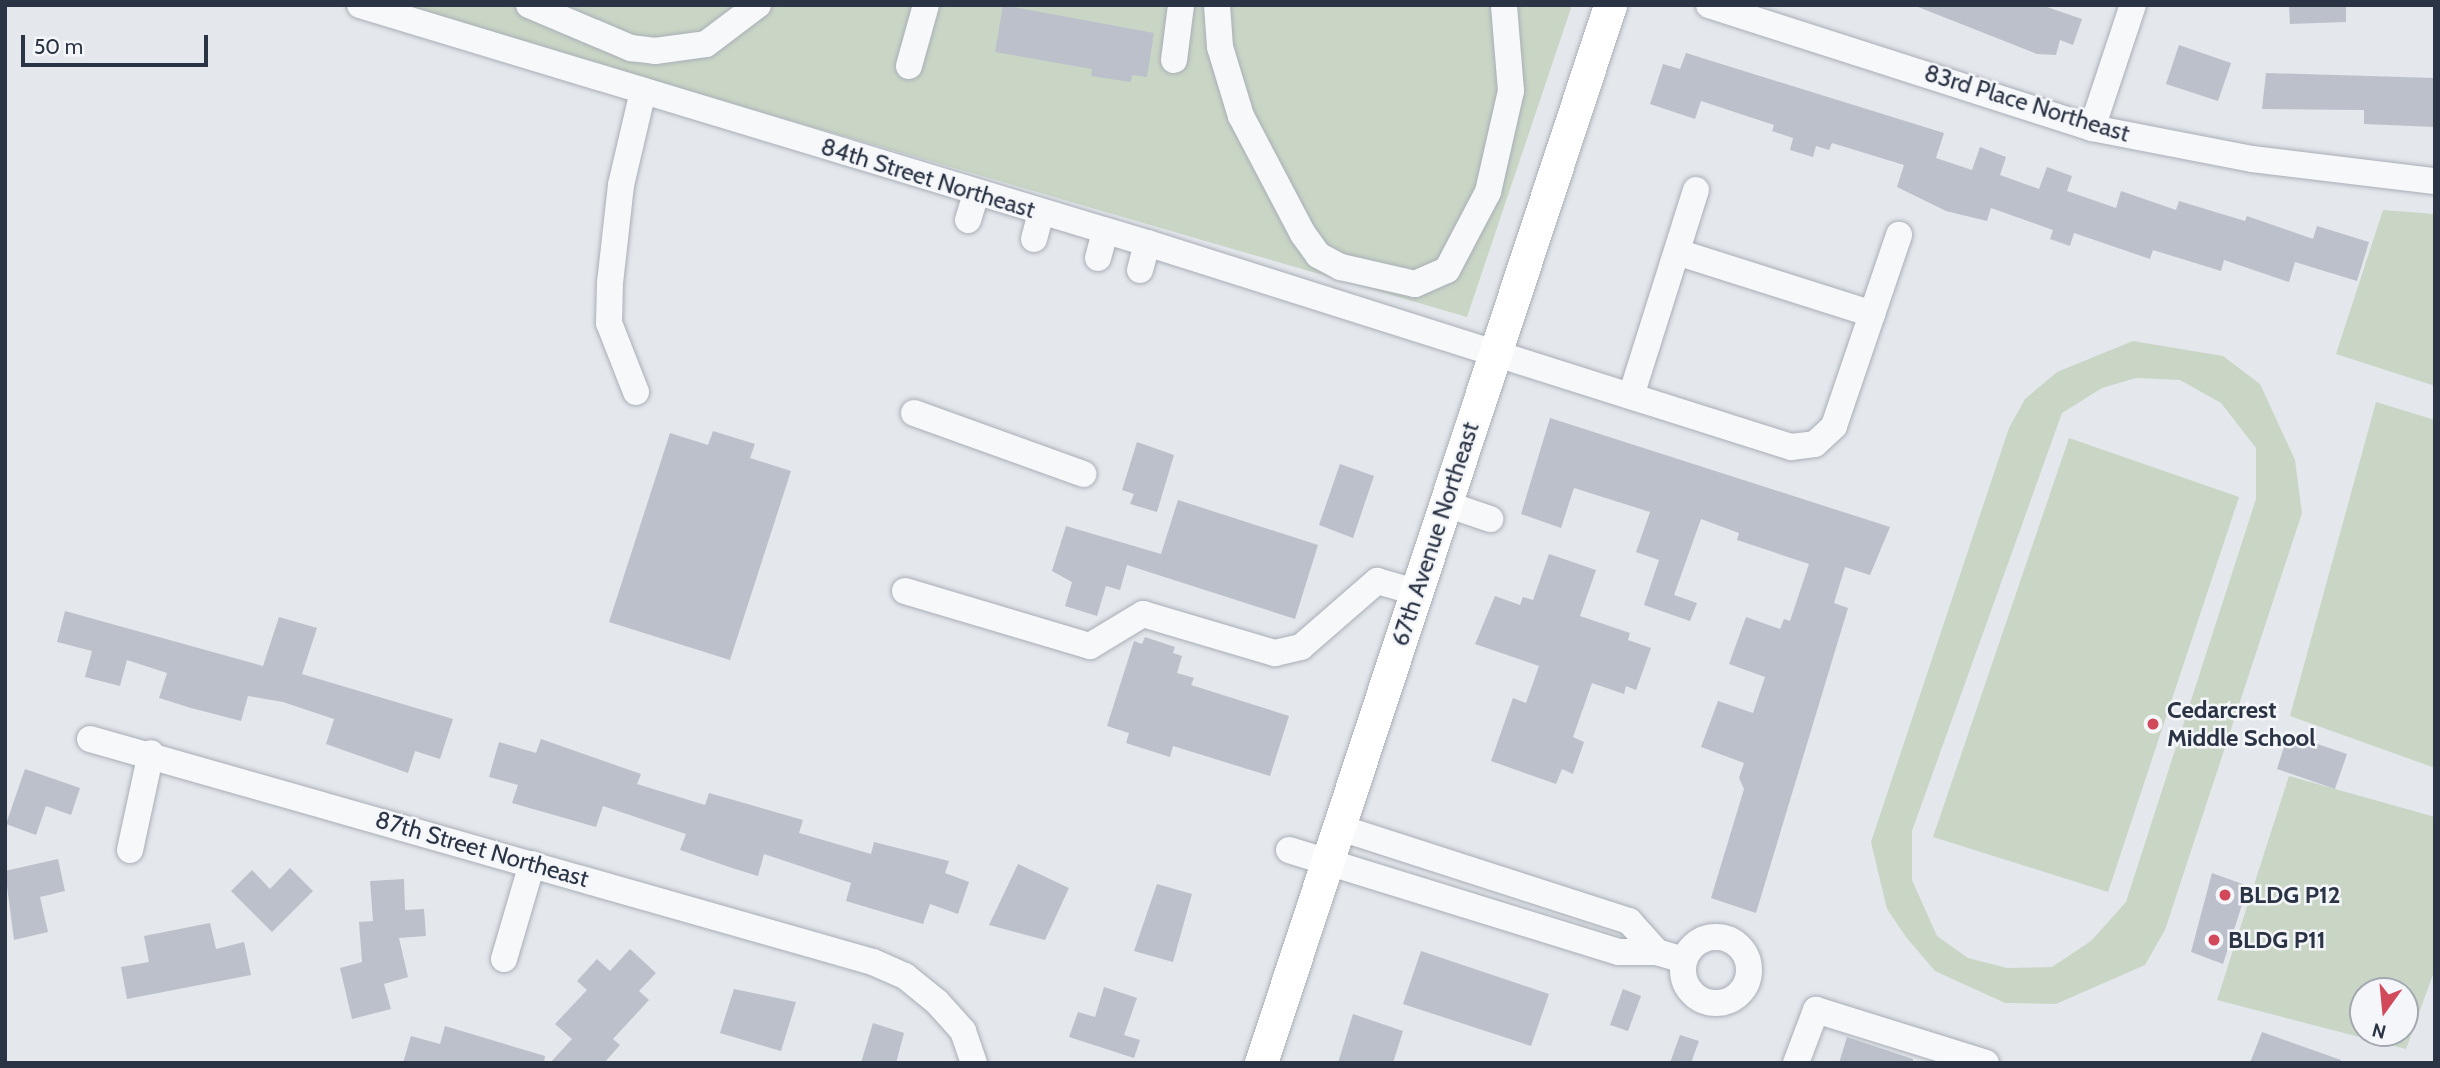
<!DOCTYPE html>
<style>
body{margin:0}
#map{position:relative;width:2440px;height:1068px;overflow:hidden;background:#e4e7ec;font-family:Cabin,sans-serif}
div>[style]{position:absolute}
[style*='--x']{left:calc(var(--x)*1px);top:calc(var(--y)*1px);width:calc(var(--w)*1px);rotate:calc(var(--a)*1deg)}
.green>*{inset:0;background:#c9d6c5}
.building>*{inset:0;background:#bbc0ca}
.roads{filter:drop-shadow(0 0 2px #a9aeb7) drop-shadow(0 0 2px #a9aeb7)}
.minor>*{height:26px;margin:-13px;padding:0 13px;transform-origin:13px;border-radius:13px;background:#f7f8fa}
.minor>.ring{margin:-13px;padding:0;box-sizing:content-box;background:none;border:26px solid #f7f8fa;border-radius:50%}
.major>*{height:33px;margin:-16.5px;padding:0 16.5px;transform-origin:16.5px;border-radius:16.5px;background:#fff}
.dots>*{width:19px;height:19px;translate:-50% -50%;box-sizing:border-box;border:4px solid #f4f6f9;border-radius:50%}
span{translate:-50% -50%;white-space:nowrap;text-align:center;line-height:1.15;-webkit-text-stroke:5px #f4f6f9;paint-order:stroke}
.street-label{font-size:24px;color:#2b3445}
.poi-label{font-size:24px;color:#2b3445;font-weight:700}
.left{translate:0 -50%;text-align:left}
.frame{position:absolute;inset:0;border:7px solid #2b3445;pointer-events:none}
.north{position:absolute;left:2349px;top:977px;width:70px;height:70px;box-sizing:border-box;background:#f4f6f9;border:2px solid #a4a8b1;border-radius:50%;rotate:195deg;font-size:19px;font-weight:700;line-height:28px;text-align:center;color:#2b3445}
.north::after{content:'';display:block;margin:auto;width:24px;height:32px;background:#d1495b;clip-path:polygon(50% 0,100% 100%,50% 72%,0 100%)}
.scale{position:absolute;left:21px;top:35px;width:187px;height:32px;box-sizing:border-box;border:4px solid #2b3445;border-top:0;padding-left:9px;font-size:21px;line-height:24px;white-space:nowrap;color:#2b3445;-webkit-text-stroke:5px #f4f6f9;paint-order:stroke}
</style>
<div id="map">
<div class="green">
<div style="clip-path:polygon(393px 5px,1572px 5px,1467px 317px)"></div>
<div style="clip-path:polygon(2383px 210px,2435px 214px,2435px 386px,2336px 354px)"></div>
<div style="clip-path:polygon(evenodd,2133px 341px,2223px 356px,2260px 384px,2295px 460px,2302px 513px,2165px 930px,2145px 965px,2056px 1004px,2005px 1003px,1935px 971px,1906px 937px,1887px 909px,1871px 842px,2009px 428px,2025px 399px,2057px 372px,2133px 341px,2136px 378px,2180px 380px,2221px 403px,2256px 448px,2256px 499px,2126px 902px,2091px 941px,2052px 967px,2007px 968px,1968px 958px,1937px 936px,1912px 880px,1912px 831px,2062px 413px,2102px 388px,2136px 378px)"></div>
<div style="clip-path:polygon(2376px 402px,2435px 420px,2435px 768px,2290px 716px)"></div>
<div style="clip-path:polygon(2069px 438px,2239px 497px,2108px 892px,1933px 837px)"></div>
<div style="clip-path:polygon(evenodd,2289px 776px,2435px 817px,2435px 969px,2406px 1049px,2217px 1000px,2289px 776px,2363px 991px,2405px 991px,2405px 1033px,2363px 1033px,2363px 991px)"></div>
</div>
<div class="building">
<div style="clip-path:polygon(1003px 5px,1154px 33px,1147px 77px,1132px 75px,1131px 82px,1091px 76px,1092px 69px,995px 52px)"></div>
<div style="clip-path:polygon(1913px 5px,2041px 5px,2082px 19px,2073px 45px,2060px 40px,2056px 55px,2037px 54px)"></div>
<div style="clip-path:polygon(2289px 5px,2346px 5px,2346px 22px,2290px 24px)"></div>
<div style="clip-path:polygon(2179px 45px,2231px 63px,2218px 101px,2166px 84px)"></div>
<div style="clip-path:polygon(1686px 53px,1944px 133px,1936px 158px,1972px 170px,1980px 147px,2006px 157px,2000px 175px,2039px 189px,2047px 167px,2072px 176px,2067px 191px,2116px 208px,2121px 191px,2176px 210px,2179px 201px,2245px 221px,2247px 216px,2313px 239px,2317px 226px,2369px 242px,2357px 281px,2295px 262px,2289px 282px,2224px 260px,2221px 271px,2153px 250px,2150px 259px,2074px 233px,2070px 246px,2050px 239px,2053px 230px,1991px 208px,1987px 221px,1946px 211px,1897px 187px,1904px 165px,1832px 143px,1829px 150px,1816px 146px,1813px 157px,1790px 150px,1793px 138px,1772px 131px,1774px 125px,1701px 101px,1695px 119px,1650px 104px,1663px 64px,1680px 69px)"></div>
<div style="clip-path:polygon(2266px 73px,2435px 78px,2435px 127px,2364px 124px,2364px 110px,2262px 109px)"></div>
<div style="clip-path:polygon(1550px 418px,1890px 527px,1870px 575px,1845px 567px,1834px 603px,1848px 608px,1756px 913px,1711px 898px,1744px 789px,1739px 778px,1744px 763px,1701px 747px,1718px 701px,1753px 713px,1765px 677px,1729px 664px,1746px 617px,1780px 629px,1784px 619px,1790px 621px,1809px 564px,1737px 540px,1739px 533px,1701px 519px,1674px 595px,1697px 603px,1690px 621px,1644px 605px,1659px 560px,1636px 552px,1650px 512px,1574px 488px,1561px 528px,1521px 514px)"></div>
<div style="clip-path:polygon(713px 431px,755px 444px,750px 458px,791px 471px,730px 660px,609px 622px,670px 433px,708px 445px)"></div>
<div style="clip-path:polygon(1137px 442px,1174px 455px,1157px 512px,1130px 504px,1134px 494px,1122px 490px)"></div>
<div style="clip-path:polygon(1340px 464px,1374px 476px,1353px 538px,1319px 525px)"></div>
<div style="clip-path:polygon(1178px 500px,1318px 545px,1295px 619px,1127px 565px,1120px 590px,1106px 586px,1097px 616px,1065px 606px,1072px 582px,1052px 571px,1066px 526px,1161px 554px)"></div>
<div style="clip-path:polygon(1549px 554px,1596px 570px,1580px 616px,1630px 633px,1628px 640px,1651px 648px,1636px 690px,1626px 686px,1624px 694px,1592px 683px,1573px 737px,1584px 742px,1573px 774px,1562px 769px,1556px 784px,1491px 761px,1513px 698px,1526px 703px,1539px 666px,1475px 644px,1495px 596px,1520px 605px,1523px 597px,1533px 600px)"></div>
<div style="clip-path:polygon(65px 611px,263px 666px,279px 617px,317px 628px,302px 674px,453px 719px,440px 759px,415px 751px,408px 773px,326px 744px,334px 719px,283px 702px,248px 696px,241px 721px,191px 708px,159px 698px,167px 673px,127px 660px,120px 686px,85px 677px,92px 651px,57px 642px)"></div>
<div style="clip-path:polygon(1145px 637px,1175px 647px,1173px 653px,1182px 656px,1177px 673px,1194px 678px,1191px 685px,1289px 716px,1270px 776px,1173px 746px,1170px 757px,1126px 743px,1129px 733px,1107px 726px,1134px 641px,1142px 644px)"></div>
<div style="clip-path:polygon(2288px 734px,2347px 754px,2335px 789px,2277px 769px)"></div>
<div style="clip-path:polygon(541px 739px,641px 774px,637px 784px,705px 805px,709px 793px,803px 820px,799px 833px,871px 854px,874px 842px,949px 861px,945px 873px,969px 882px,958px 914px,930px 904px,923px 924px,846px 901px,851px 883px,764px 854px,758px 876px,732px 868px,680px 850px,686px 834px,603px 806px,596px 827px,512px 803px,518px 785px,489px 777px,499px 742px,536px 753px)"></div>
<div style="clip-path:polygon(25px 769px,80px 788px,71px 815px,46px 806px,36px 835px,6px 824px)"></div>
<div style="clip-path:polygon(58px 859px,65px 891px,40px 897px,48px 932px,14px 940px,5px 871px)"></div>
<div style="clip-path:polygon(1018px 864px,1069px 888px,1045px 940px,989px 925px)"></div>
<div style="clip-path:polygon(290px 868px,313px 891px,272px 932px,231px 891px,252px 870px,270px 889px)"></div>
<div style="clip-path:polygon(2212px 873px,2248px 886px,2223px 964px,2191px 952px)"></div>
<div style="clip-path:polygon(404px 879px,405px 910px,424px 909px,426px 936px,399px 938px,408px 977px,384px 984px,391px 1009px,352px 1019px,340px 968px,362px 962px,359px 922px,373px 921px,370px 881px)"></div>
<div style="clip-path:polygon(1157px 884px,1192px 894px,1173px 962px,1134px 951px)"></div>
<div style="clip-path:polygon(210px 923px,216px 949px,244px 942px,251px 975px,127px 999px,121px 967px,149px 962px,144px 936px)"></div>
<div style="clip-path:polygon(630px 949px,656px 973px,639px 991px,649px 1000px,613px 1039px,620px 1045px,604px 1063px,550px 1063px,572px 1039px,555px 1024px,587px 990px,577px 981px,597px 959px,610px 971px)"></div>
<div style="clip-path:polygon(1421px 951px,1549px 994px,1531px 1046px,1403px 1004px)"></div>
<div style="clip-path:polygon(1104px 987px,1137px 998px,1124px 1035px,1140px 1040px,1134px 1058px,1069px 1037px,1078px 1012px,1095px 1017px)"></div>
<div style="clip-path:polygon(734px 989px,796px 1002px,781px 1051px,720px 1033px)"></div>
<div style="clip-path:polygon(1623px 989px,1641px 996px,1628px 1031px,1610px 1025px)"></div>
<div style="clip-path:polygon(1353px 1014px,1403px 1031px,1393px 1063px,1338px 1063px)"></div>
<div style="clip-path:polygon(873px 1023px,904px 1033px,896px 1063px,861px 1063px)"></div>
<div style="clip-path:polygon(445px 1026px,545px 1056px,544px 1063px,403px 1063px,411px 1036px,440px 1044px)"></div>
<div style="clip-path:polygon(2262px 1032px,2341px 1060px,2340px 1063px,2250px 1063px)"></div>
<div style="clip-path:polygon(1680px 1035px,1699px 1041px,1691px 1063px,1670px 1063px)"></div>
<div style="clip-path:polygon(1847px 1037px,1913px 1059px,1913px 1063px,1839px 1063px)"></div>
</div>
<div class="roads">
<div class="minor">
<div style="--x:360;--y:5;--w:822;--a:16.83"></div>
<div style="--x:1147;--y:243;--w:676;--a:17.58"></div>
<div style="--x:1791;--y:447;--w:24;--a:-7"></div>
<div style="--x:1815;--y:444;--w:26;--a:-43"></div>
<div style="--x:1834;--y:426;--w:202;--a:-71.2"></div>
<div style="--x:529;--y:5;--w:111;--a:22.9"></div>
<div style="--x:631;--y:48;--w:24;--a:7"></div>
<div style="--x:655;--y:51;--w:51;--a:-7.8"></div>
<div style="--x:706;--y:44;--w:65;--a:-36.9"></div>
<div style="--x:1217;--y:5;--w:42;--a:85.9"></div>
<div style="--x:1220;--y:47;--w:72;--a:73.1"></div>
<div style="--x:1241;--y:116;--w:133;--a:62.3"></div>
<div style="--x:1303;--y:234;--w:26;--a:54"></div>
<div style="--x:1318;--y:255;--w:26;--a:28"></div>
<div style="--x:1341;--y:267;--w:76;--a:12.9"></div>
<div style="--x:1415;--y:284;--w:35;--a:-24"></div>
<div style="--x:1447;--y:270;--w:88;--a:-62.3"></div>
<div style="--x:1488;--y:192;--w:104;--a:-77.2"></div>
<div style="--x:1511;--y:91;--w:86;--a:-94.7"></div>
<div style="--x:1709;--y:5;--w:402;--a:17.8"></div>
<div style="--x:2092;--y:128;--w:163;--a:11"></div>
<div style="--x:2252;--y:159;--w:184;--a:6.9"></div>
<div style="--x:1174;--y:60;--w:55;--a:-82.7"></div>
<div style="--x:909;--y:66;--w:63;--a:-74.4"></div>
<div style="--x:2092;--y:128;--w:130;--a:-71.6"></div>
<div style="--x:968;--y:220;--w:28;--a:-73"></div>
<div style="--x:1034;--y:239;--w:27;--a:-75"></div>
<div style="--x:1677;--y:252;--w:205;--a:17.6"></div>
<div style="--x:1098;--y:258;--w:28;--a:-75"></div>
<div style="--x:1140;--y:270;--w:28;--a:-75"></div>
<div style="--x:636;--y:392;--w:74;--a:-111.4"></div>
<div style="--x:609;--y:323;--w:40;--a:-88.6"></div>
<div style="--x:610;--y:283;--w:99;--a:-83.6"></div>
<div style="--x:621;--y:185;--w:97;--a:-76.8"></div>
<div style="--x:1631;--y:396;--w:216;--a:-72.5"></div>
<div style="--x:914;--y:413;--w:180;--a:19.8"></div>
<div style="--x:1443;--y:503;--w:50;--a:18.8"></div>
<div style="--x:905;--y:591;--w:193;--a:16.6"></div>
<div style="--x:1090;--y:646;--w:62;--a:-31.1"></div>
<div style="--x:1143;--y:614;--w:138;--a:16.5"></div>
<div style="--x:1275;--y:653;--w:27;--a:-13"></div>
<div style="--x:1301;--y:647;--w:101;--a:-41"></div>
<div style="--x:1377;--y:581;--w:41;--a:15.8"></div>
<div style="--x:90;--y:739;--w:814;--a:15.9"></div>
<div style="--x:873;--y:962;--w:35;--a:24"></div>
<div style="--x:905;--y:976;--w:41;--a:39.1"></div>
<div style="--x:937;--y:1002;--w:39;--a:48"></div>
<div style="--x:963;--y:1031;--w:34;--a:71"></div>
<div style="--x:1338;--y:827;--w:306;--a:17.9"></div>
<div style="--x:1629;--y:921;--w:42;--a:47.9"></div>
<div style="--x:130;--y:850;--w:99;--a:-77.8"></div>
<div style="--x:1289;--y:850;--w:345;--a:17.2"></div>
<div style="--x:1619;--y:952;--w:38;--a:0"></div>
<div style="--x:1657;--y:952;--w:28;--a:17"></div>
<div class="ring" style="left:1683px;top:937px;width:40px;height:40px"></div>
<div style="--x:504;--y:959;--w:99;--a:-73.6"></div>
<div style="--x:1796;--y:1063;--w:57;--a:-69.3"></div>
<div style="--x:1816;--y:1010;--w:178;--a:17.3"></div>
</div>
<div class="major">
<div style="--x:1261;--y:1063;--w:1114;--a:-71.74"></div>
</div>
</div>
<div class="dots">
<div style="left:2153px;top:724px;background:#d1495b"></div>
<div style="left:2225px;top:895px;background:#d1495b"></div>
<div style="left:2214px;top:940px;background:#d1495b"></div>
</div>
<div class="street-label">
<span style="left:2027px;top:103px;rotate:17deg">83rd Place Northeast</span>
<span style="left:928px;top:178px;rotate:17deg">84th Street Northeast</span>
<span style="left:1435px;top:534px;rotate:-72deg">67th Avenue Northeast</span>
<span style="left:482px;top:849px;rotate:16deg">87th Street Northeast</span>
</div>
<div class="poi-label">
<span class="left" style="left:2167px;top:724px">Cedarcrest<br>Middle School</span>
<span class="left" style="left:2239px;top:895px">BLDG P12</span>
<span class="left" style="left:2228px;top:940px">BLDG P11</span>
</div>
<div class="frame"></div>
<div class="north">N</div>
<div class="scale">50 m</div>
</div>
